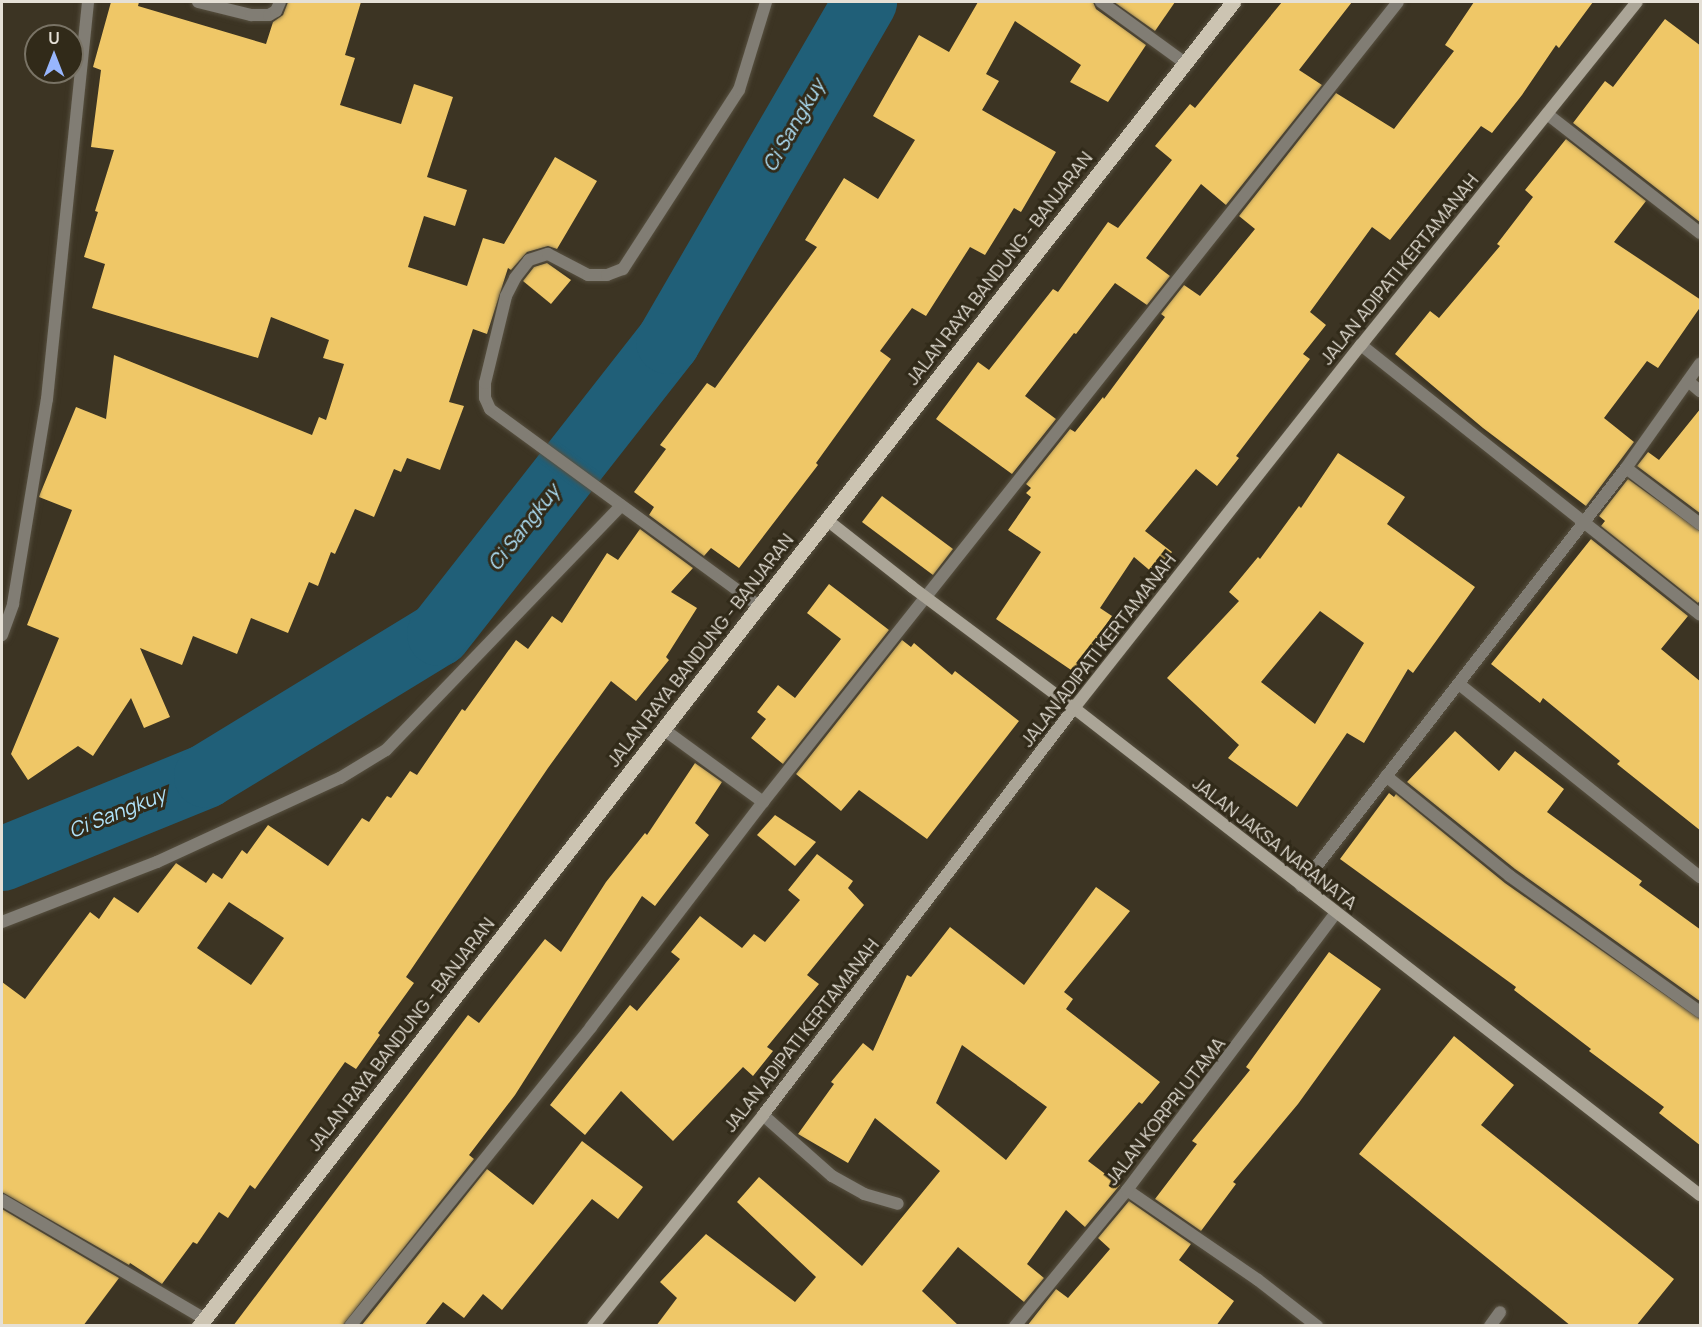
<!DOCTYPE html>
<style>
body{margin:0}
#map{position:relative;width:1702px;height:1327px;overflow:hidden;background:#3c3423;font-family:Manrope,sans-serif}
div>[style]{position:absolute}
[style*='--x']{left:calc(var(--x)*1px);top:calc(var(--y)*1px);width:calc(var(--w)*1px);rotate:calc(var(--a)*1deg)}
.river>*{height:64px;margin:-32px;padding:0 32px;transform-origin:32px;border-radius:32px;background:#205f78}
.building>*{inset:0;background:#efc767}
.roads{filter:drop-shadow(0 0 2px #575040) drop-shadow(0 0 2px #575040)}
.service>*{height:12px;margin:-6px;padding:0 6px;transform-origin:6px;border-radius:6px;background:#817d74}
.minor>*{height:12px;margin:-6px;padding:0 6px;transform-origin:6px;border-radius:6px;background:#817d74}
.secondary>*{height:12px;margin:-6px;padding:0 6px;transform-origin:6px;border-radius:6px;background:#aba597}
.primary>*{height:15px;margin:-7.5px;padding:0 7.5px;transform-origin:7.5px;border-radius:7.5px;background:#ccc4b2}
span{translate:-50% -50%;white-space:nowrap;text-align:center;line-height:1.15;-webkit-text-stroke:6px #312a19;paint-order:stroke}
.street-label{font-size:18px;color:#e5e0d6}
.water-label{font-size:20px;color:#b0e3fb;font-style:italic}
.frame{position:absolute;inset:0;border:3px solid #e5e0d6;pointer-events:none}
.north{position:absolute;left:24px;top:24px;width:60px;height:60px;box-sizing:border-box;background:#312a19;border:2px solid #797365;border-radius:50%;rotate:0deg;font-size:16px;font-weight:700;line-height:24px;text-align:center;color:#e5e0d6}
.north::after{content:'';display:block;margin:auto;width:21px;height:27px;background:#98b6fd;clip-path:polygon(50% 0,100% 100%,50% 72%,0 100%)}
</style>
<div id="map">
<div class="river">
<div style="--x:2;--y:859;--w:220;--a:-22.1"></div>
<div style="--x:206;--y:776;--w:273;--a:-31.4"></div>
<div style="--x:439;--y:634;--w:371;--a:-51.9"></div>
<div style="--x:668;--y:342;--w:393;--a:-59.9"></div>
</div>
<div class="building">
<div style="clip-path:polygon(111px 2px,139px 2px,138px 6px,266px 44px,273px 22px,283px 15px,288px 2px,361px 2px,345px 55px,355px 58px,340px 105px,401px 124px,414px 84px,453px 97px,427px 177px,467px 190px,455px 226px,424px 216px,408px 267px,467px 286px,483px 238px,504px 244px,555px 157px,597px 181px,557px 249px,548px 246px,527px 252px,511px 270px,508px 268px,487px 334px,473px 329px,449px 402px,464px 406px,440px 470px,407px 458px,401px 472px,394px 469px,374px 517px,355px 509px,335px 554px,331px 552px,318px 586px,309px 582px,288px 633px,251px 618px,237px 654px,193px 636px,182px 665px,140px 648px,170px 717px,144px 728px,131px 698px,93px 756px,78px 746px,28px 780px,11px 754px,59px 638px,27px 625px,72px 510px,39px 497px,40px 494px,76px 407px,106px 419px,114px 355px,312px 435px,319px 417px,326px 420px,344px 364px,323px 358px,329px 340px,271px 317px,258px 358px,92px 308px,105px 264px,84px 257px,98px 212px,95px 211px,114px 150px,91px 147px,101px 70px,93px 67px)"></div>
<div style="clip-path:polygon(978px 2px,1093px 2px,1096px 9px,1146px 45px,1108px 102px,1070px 82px,1081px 65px,1015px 21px,986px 74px,999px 81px,982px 110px,1056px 152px,1021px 212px,1014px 208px,985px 255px,970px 247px,926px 316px,912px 308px,880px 351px,891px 359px,816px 463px,818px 465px,739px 568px,711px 548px,704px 556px,649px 515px,654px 507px,634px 492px,666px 449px,660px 445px,707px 383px,715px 388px,817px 247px,805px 240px,844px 178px,878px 199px,915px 140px,873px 116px,919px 35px,949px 52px)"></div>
<div style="clip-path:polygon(1114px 2px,1175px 2px,1155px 31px)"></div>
<div style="clip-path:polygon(1282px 2px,1352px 2px,1299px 70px,1322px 85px,1226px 205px,1201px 184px,1146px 258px,1170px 276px,1147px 305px,1115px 283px,1076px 334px,1074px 333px,1025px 396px,1056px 419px,1012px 474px,936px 419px,978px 362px,989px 370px,1053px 289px,1058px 292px,1108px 222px,1118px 228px,1172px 160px,1155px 146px,1190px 104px,1195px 108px)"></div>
<div style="clip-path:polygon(1474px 2px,1593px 2px,1559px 48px,1556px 45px,1522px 95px,1492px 133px,1481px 126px,1390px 240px,1372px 227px,1310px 312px,1326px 325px,1303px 354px,1310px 359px,1236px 456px,1239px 458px,1217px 486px,1196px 469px,1145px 531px,1172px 552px,1154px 574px,1134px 557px,1100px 608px,1112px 616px,1074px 672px,996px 619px,1041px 552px,1008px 530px,1031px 497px,1026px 493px,1031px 488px,1026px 484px,1070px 429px,1075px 432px,1103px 397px,1104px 399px,1165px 317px,1161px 314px,1184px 285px,1200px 296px,1255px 229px,1239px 216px,1336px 93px,1394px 129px,1454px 51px,1445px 45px)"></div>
<div style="clip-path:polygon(1665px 19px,1701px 46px,1701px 223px,1573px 123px,1605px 81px,1613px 87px)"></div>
<div style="clip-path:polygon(1566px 139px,1646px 201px,1614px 242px,1701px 300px,1701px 306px,1658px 368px,1647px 361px,1604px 418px,1634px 442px,1586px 506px,1483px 428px,1395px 354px,1430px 311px,1439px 318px,1500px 246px,1497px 244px,1533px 197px,1525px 190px)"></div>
<div style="clip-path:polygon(547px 263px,571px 280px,551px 304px,523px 281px,534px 267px)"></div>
<div style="clip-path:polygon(1701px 408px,1701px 514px,1637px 466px,1648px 452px,1659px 460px)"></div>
<div style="clip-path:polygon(evenodd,1338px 453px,1405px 497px,1387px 524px,1475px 587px,1413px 673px,1408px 669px,1364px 743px,1347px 733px,1297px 807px,1228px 758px,1239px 745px,1167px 678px,1239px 601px,1229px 592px,1258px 557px,1260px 559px,1299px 506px,1301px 508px,1338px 453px,1320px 611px,1364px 643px,1315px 724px,1261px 682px,1320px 611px)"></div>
<div style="clip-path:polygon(1628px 479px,1701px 532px,1701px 599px,1698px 603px,1601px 526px,1605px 521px,1599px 516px)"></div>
<div style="clip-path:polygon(882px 496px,953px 549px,933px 575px,862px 522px)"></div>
<div style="clip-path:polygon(evenodd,640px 529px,693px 568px,671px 592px,697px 608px,666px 657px,669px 660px,636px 701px,611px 681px,548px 768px,406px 977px,414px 983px,378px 1033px,380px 1035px,356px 1069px,345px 1062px,255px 1189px,250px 1185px,228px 1218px,219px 1212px,197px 1244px,193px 1242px,162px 1284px,130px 1263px,129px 1265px,2px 1192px,2px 982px,25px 999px,90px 912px,99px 919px,114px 897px,138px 913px,176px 863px,206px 883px,213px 873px,222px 879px,242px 850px,247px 854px,268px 825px,328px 866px,362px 818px,369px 822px,387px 796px,391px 798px,410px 771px,417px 775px,462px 709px,465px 711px,516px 640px,528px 649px,552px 616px,562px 623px,607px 553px,618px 560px,640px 529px,229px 902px,284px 938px,251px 985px,197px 948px,229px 902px)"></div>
<div style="clip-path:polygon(1591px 539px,1688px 616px,1661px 649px,1701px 682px,1701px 831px,1617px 764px,1620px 761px,1543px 698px,1540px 703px,1491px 664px)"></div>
<div style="clip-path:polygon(829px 584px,889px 630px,783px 764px,751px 738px,766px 719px,757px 712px,778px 685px,795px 698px,841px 639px,807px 613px)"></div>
<div style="clip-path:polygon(902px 640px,911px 647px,914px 643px,952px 675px,955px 671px,1019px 721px,927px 839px,859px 790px,841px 811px,796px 774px)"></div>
<div style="clip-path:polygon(1455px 731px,1499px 771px,1515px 751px,1564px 789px,1547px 812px,1642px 881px,1639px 885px,1701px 930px,1701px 1002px,1515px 869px,1407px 782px)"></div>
<div style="clip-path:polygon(695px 763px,722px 782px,695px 823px,709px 835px,655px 906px,642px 896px,515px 1095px,469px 1155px,474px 1159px,342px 1326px,233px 1326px,468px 1015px,479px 1023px,545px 939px,561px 952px,606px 882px,645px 833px,647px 835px)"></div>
<div style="clip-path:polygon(1389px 793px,1394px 797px,1396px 794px,1505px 883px,1701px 1020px,1701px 1146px,1659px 1113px,1664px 1107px,1589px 1051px,1591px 1049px,1514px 990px,1516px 987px,1340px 859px)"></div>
<div style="clip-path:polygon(775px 815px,816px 842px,795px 866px,757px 835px)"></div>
<div style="clip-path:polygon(817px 854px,853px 881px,848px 888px,864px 905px,807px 975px,819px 984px,767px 1047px,773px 1051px,753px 1076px,743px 1067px,673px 1141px,621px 1091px,585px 1135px,550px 1105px,630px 1005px,637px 1011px,680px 959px,671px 952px,700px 916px,742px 948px,754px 934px,765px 942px,800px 900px,788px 890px)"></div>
<div style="clip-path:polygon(evenodd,1096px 887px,1130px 911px,1064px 992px,1073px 999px,1066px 1009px,1160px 1082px,1142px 1104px,1139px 1102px,1088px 1161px,1120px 1185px,1085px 1227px,1066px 1210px,1027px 1264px,1044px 1278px,1024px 1302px,958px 1247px,922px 1291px,959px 1326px,656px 1326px,677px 1298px,660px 1282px,706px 1234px,795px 1302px,816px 1277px,737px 1202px,759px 1177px,862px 1266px,940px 1171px,875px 1118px,848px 1163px,798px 1134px,834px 1084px,831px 1082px,863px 1043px,873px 1051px,907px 975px,911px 977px,950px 927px,1024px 985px,1096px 887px,962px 1045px,1047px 1107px,1006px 1160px,936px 1103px,962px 1045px)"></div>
<div style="clip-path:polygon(1329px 952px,1381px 989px,1298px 1104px,1233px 1182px,1236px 1184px,1201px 1231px,1155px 1199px,1197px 1144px,1192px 1141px,1250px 1070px,1246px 1067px)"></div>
<div style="clip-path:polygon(1454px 1036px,1514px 1085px,1481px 1125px,1674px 1279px,1636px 1326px,1571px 1326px,1359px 1154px)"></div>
<div style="clip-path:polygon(582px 1141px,643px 1187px,618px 1219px,592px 1199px,502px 1310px,483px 1294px,464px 1318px,443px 1302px,424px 1326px,361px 1326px,487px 1169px,533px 1205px)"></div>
<div style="clip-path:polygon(1129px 1201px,1191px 1244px,1179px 1260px,1234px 1301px,1216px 1326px,1027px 1326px,1056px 1289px,1068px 1298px,1110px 1249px,1098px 1238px)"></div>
<div style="clip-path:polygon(2px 1209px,119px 1278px,83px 1326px,2px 1326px)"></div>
</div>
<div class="roads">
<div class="service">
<div style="--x:763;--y:1115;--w:92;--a:41.5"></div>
<div style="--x:832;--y:1176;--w:37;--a:29"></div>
<div style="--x:864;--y:1194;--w:35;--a:16"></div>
</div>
<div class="minor">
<div style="--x:198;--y:2;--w:55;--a:13.8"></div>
<div style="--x:251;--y:15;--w:18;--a:0"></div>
<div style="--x:269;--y:15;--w:8;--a:-30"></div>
<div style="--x:276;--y:11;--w:10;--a:-66"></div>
<div style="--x:1101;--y:2;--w:104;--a:36"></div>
<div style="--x:1547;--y:114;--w:194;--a:37.9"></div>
<div style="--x:1361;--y:345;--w:433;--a:38.5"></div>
<div style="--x:1688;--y:381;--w:16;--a:40"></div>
<div style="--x:1626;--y:468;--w:93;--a:37.1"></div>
<div style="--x:759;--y:606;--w:333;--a:-143.8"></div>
<div style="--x:490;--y:409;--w:12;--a:-114"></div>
<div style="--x:485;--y:398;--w:15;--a:-90"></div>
<div style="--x:485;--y:383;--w:89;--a:-76.4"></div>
<div style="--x:506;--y:296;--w:20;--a:-63"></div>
<div style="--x:515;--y:278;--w:23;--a:-52"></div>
<div style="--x:529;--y:260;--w:20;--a:-18"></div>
<div style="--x:548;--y:254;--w:45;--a:27.7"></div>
<div style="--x:588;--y:275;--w:19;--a:0"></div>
<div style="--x:607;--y:275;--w:17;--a:-21"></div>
<div style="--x:623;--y:269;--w:213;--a:-57.1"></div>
<div style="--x:739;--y:90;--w:92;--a:-72.9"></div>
<div style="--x:2;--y:635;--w:33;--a:-70"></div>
<div style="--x:13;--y:604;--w:208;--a:-80.6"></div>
<div style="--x:47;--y:399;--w:399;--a:-84.1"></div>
<div style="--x:1459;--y:684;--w:309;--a:38.7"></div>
<div style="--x:663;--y:729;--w:124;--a:36.1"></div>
<div style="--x:1386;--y:776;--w:159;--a:38.9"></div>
<div style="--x:1510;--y:876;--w:234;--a:35.6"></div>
<div style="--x:1301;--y:886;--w:529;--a:-52.13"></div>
<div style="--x:1626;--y:468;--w:128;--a:-54.6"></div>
<div style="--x:2;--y:922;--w:166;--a:-21.2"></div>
<div style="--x:157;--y:862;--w:201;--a:-24.7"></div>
<div style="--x:340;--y:778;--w:54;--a:-31.3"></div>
<div style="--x:386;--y:750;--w:339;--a:-46.1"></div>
<div style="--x:1127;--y:1190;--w:159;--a:34.5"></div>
<div style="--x:1258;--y:1280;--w:75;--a:37.9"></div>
<div style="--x:2;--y:1200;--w:235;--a:30.4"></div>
<div style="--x:350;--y:1326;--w:384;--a:-51.1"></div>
<div style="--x:591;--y:1027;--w:283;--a:-52.6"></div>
<div style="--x:763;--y:802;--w:1021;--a:-51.56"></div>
<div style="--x:1015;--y:1326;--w:176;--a:-50.5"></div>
<div style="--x:1127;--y:1190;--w:347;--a:-53"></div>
<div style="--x:1490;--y:1326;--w:17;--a:-54"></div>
</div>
<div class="secondary">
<div style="--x:827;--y:520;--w:108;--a:38.2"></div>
<div style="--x:912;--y:587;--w:202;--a:36.8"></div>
<div style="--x:1074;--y:708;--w:793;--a:37.88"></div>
<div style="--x:593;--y:1326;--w:271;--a:-51.1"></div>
<div style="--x:763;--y:1115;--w:512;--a:-52.62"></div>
<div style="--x:1074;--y:708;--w:463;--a:-51.7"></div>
<div style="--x:1361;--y:345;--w:440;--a:-51.2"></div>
</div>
<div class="primary">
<div style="--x:199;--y:1326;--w:912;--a:-52.13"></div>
<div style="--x:759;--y:606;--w:768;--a:-51.88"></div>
</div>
</div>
<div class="street-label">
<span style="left:999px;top:268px;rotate:-52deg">JALAN RAYA BANDUNG - BANJARAN</span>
<span style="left:1399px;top:269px;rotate:-51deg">JALAN ADIPATI KERTAMANAH</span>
<span style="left:700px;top:650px;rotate:-52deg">JALAN RAYA BANDUNG - BANJARAN</span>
<span style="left:1098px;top:650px;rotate:-52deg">JALAN ADIPATI KERTAMANAH</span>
<span style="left:1275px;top:843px;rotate:38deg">JALAN JAKSA NARANATA</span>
<span style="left:401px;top:1034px;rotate:-52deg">JALAN RAYA BANDUNG - BANJARAN</span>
<span style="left:801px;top:1035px;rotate:-52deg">JALAN ADIPATI KERTAMANAH</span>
<span style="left:1165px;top:1111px;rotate:-52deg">JALAN KORPRI UTAMA</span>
</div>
<div class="water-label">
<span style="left:793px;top:125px;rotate:-60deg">Ci Sangkuy</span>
<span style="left:523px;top:527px;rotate:-52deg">Ci Sangkuy</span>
<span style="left:117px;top:812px;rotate:-22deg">Ci Sangkuy</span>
</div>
<div class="frame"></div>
<div class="north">U</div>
</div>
